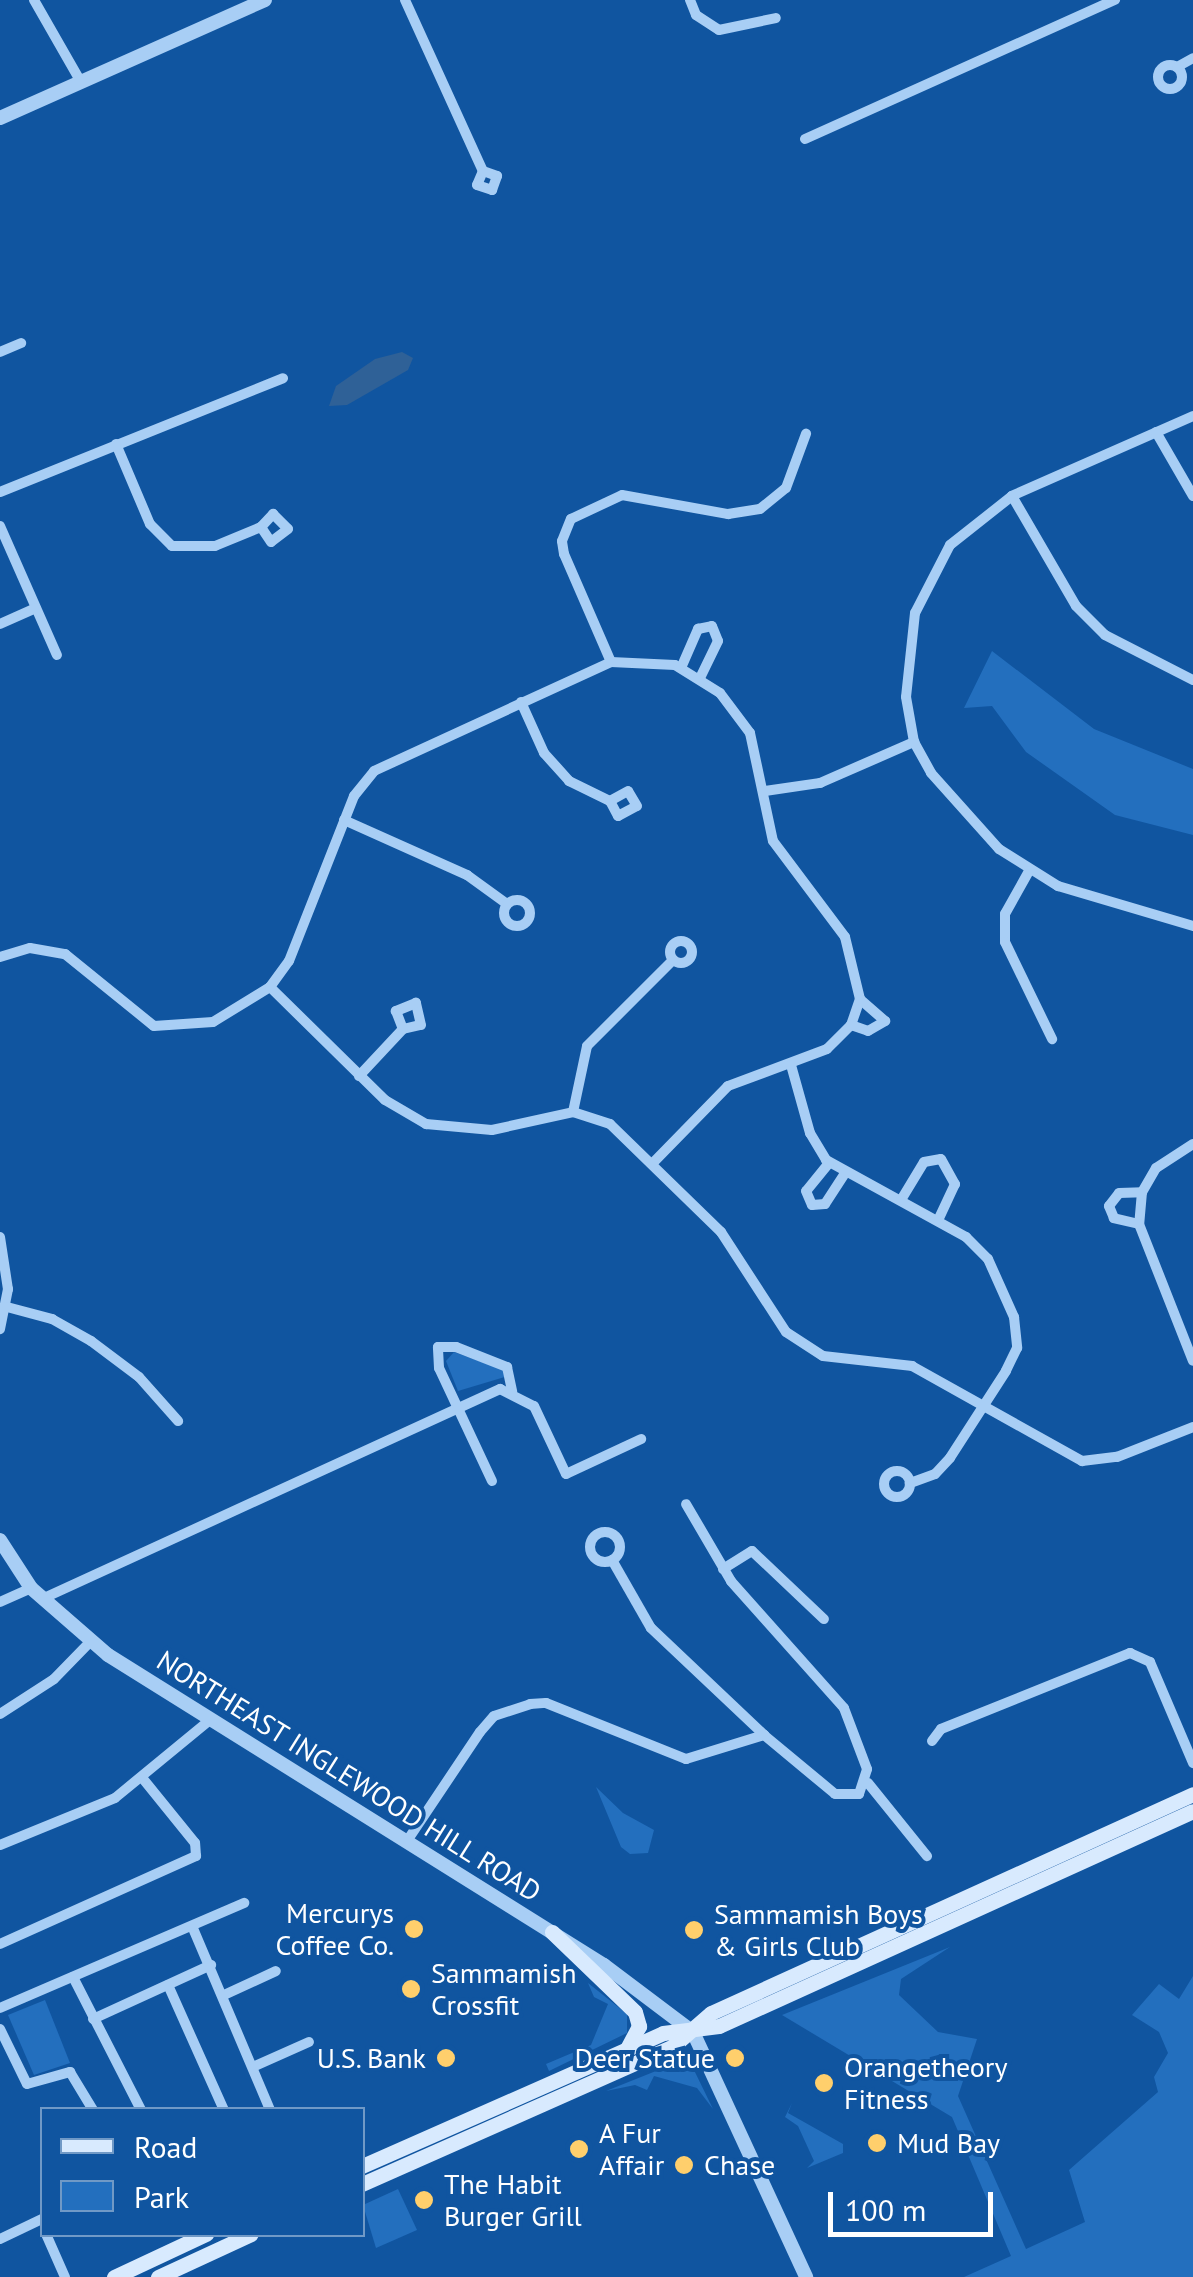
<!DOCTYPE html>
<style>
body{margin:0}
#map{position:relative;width:1193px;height:2277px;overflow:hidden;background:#1055a0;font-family:"PT Sans",sans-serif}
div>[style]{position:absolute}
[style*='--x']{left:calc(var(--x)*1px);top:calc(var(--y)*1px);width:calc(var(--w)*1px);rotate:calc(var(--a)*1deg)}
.green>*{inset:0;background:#236fbe}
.water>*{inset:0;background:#2f6197}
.minor>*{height:10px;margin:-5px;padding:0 5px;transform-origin:5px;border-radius:5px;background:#a8cef5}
.minor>.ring{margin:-5px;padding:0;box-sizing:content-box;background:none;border:10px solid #a8cef5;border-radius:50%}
.tertiary>*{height:14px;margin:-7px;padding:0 7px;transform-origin:7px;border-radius:7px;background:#a8cef5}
.secondary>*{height:15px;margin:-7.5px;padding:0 7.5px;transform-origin:7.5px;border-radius:7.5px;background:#d8eafe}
.dots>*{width:28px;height:28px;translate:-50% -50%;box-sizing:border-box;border:5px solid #1055a0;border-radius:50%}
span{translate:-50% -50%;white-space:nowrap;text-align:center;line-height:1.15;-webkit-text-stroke:8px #1055a0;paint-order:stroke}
.street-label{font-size:28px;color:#fff}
.poi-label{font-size:28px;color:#fff}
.right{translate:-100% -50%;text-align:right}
.left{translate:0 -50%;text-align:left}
.legend{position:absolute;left:40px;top:2107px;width:325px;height:130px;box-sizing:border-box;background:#1055a0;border:2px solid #7099c6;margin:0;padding:12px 18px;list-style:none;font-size:30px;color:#fff}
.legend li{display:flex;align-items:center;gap:20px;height:50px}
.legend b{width:50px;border:2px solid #7099c6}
.scale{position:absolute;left:828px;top:2192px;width:165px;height:45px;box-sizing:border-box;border:5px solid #fff;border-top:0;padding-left:12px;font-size:30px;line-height:35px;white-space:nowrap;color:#fff;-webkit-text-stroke:8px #1055a0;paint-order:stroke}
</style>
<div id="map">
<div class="green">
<div style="clip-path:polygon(992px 651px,1094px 729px,1193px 769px,1193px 835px,1115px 815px,1026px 752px,992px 706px,964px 708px)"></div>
<div style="clip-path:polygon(454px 1352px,501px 1369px,508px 1376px,458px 1391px,446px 1361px)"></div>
<div style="clip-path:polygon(596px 1787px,623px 1813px,654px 1830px,648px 1853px,630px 1854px,621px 1847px)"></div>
<div style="clip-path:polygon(950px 1947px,901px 1979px,899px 1995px,938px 2032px,977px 2039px,958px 2096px,1026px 2249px,1085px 2222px,1069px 2170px,1158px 2092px,1154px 2077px,1168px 2053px,1159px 2032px,1132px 2015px,1159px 1984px,1179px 1999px,1193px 1976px,1193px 2277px,964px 2277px,1011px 2256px,952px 2117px,782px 2015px)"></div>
<div style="clip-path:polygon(588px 1983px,627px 2014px,627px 2033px,549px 2071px,546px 2064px,591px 2045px,608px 2004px,594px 1997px)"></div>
<div style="clip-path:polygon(45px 2000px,70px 2063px,34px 2075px,8px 2015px)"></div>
<div style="clip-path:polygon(681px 2061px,693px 2068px,713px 2109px,697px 2088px,654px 2076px,647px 2090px,635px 2085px,606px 2091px)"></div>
<div style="clip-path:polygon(792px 2103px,788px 2113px,843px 2144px,843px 2153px,807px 2168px,814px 2161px,798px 2126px,785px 2117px)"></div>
<div style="clip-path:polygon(398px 2189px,417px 2230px,376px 2248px,363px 2205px)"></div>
</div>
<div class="water">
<div style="clip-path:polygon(402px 352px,413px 358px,408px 370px,347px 405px,329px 406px,336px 386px,375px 359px)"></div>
</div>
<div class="minor">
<div style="--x:34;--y:0;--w:95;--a:60.2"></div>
<div style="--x:405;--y:0;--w:188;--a:65.5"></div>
<div style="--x:483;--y:171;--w:15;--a:113"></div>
<div style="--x:477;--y:185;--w:16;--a:18"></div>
<div style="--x:492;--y:190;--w:15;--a:-70"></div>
<div style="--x:497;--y:176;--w:15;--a:-160"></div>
<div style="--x:690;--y:0;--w:16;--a:68"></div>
<div style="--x:696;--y:15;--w:27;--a:33"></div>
<div style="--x:719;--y:30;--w:58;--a:-11.9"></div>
<div class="ring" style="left:1158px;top:65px;width:14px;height:14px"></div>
<div style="--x:1177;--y:67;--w:18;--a:-29"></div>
<div style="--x:805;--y:139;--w:340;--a:-24.2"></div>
<div style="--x:0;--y:352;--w:23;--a:-23"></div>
<div style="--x:1193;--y:416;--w:198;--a:156.2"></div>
<div style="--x:1012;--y:496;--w:79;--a:141.7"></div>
<div style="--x:950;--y:545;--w:76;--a:117.2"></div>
<div style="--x:915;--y:613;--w:84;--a:96.1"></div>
<div style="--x:906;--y:697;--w:46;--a:79.9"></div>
<div style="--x:914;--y:742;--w:35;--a:61"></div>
<div style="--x:931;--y:773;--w:102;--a:48.2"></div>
<div style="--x:999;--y:849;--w:70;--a:32.1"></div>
<div style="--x:1058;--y:886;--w:141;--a:16.5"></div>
<div style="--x:1156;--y:432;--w:74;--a:60"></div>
<div style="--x:116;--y:444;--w:87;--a:67"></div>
<div style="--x:150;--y:524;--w:31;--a:45"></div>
<div style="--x:172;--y:546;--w:43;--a:0"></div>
<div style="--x:215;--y:546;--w:50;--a:-22.4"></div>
<div style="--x:261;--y:527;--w:18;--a:-47"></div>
<div style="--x:273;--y:514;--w:21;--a:45"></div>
<div style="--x:288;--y:529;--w:21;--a:143"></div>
<div style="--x:271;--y:542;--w:18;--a:-124"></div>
<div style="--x:0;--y:492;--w:305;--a:-21.9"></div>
<div style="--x:1012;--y:496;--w:127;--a:59.8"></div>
<div style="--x:1076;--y:606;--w:41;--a:45"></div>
<div style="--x:1105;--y:635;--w:99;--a:27.1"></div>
<div style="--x:0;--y:526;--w:141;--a:66.2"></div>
<div style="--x:0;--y:624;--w:39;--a:-24"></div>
<div style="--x:611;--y:662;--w:118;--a:-113.5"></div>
<div style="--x:564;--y:554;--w:13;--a:-99"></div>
<div style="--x:562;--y:541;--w:24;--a:-68"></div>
<div style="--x:571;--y:519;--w:56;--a:-25.2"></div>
<div style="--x:622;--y:495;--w:108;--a:10.2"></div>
<div style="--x:728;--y:514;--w:32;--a:-9"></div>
<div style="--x:760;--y:509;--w:33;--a:-39"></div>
<div style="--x:786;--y:488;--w:58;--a:-69.7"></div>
<div style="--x:681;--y:668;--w:43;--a:-66.4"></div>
<div style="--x:698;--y:629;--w:14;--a:-12"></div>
<div style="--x:712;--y:626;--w:16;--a:68"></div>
<div style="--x:718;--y:641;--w:41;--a:115.9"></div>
<div style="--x:521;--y:702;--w:56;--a:65.7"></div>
<div style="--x:544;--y:753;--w:38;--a:48"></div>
<div style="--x:569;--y:781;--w:46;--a:26"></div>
<div style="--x:610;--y:801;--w:17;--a:62"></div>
<div style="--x:618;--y:816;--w:21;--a:-28"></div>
<div style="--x:637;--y:806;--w:17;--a:-121"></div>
<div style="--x:628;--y:791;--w:21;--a:151"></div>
<div style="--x:765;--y:791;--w:56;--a:-8.3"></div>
<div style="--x:820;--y:783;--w:103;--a:-23.6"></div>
<div style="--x:344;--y:820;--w:135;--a:24.1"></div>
<div style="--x:467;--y:875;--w:49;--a:35.9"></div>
<div style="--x:1029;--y:871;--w:49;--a:119.2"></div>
<div style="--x:1005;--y:914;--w:28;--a:90"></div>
<div style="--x:1005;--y:942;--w:108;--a:64.1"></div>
<div class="ring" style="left:504px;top:900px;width:16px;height:16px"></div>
<div class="ring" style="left:670px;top:941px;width:12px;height:12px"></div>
<div style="--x:0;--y:957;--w:31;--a:-17"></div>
<div style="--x:30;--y:948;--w:36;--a:10"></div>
<div style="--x:65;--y:954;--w:114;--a:39"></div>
<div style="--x:154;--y:1026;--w:59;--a:-3.9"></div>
<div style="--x:213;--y:1022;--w:67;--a:-31.6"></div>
<div style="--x:270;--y:987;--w:32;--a:-54"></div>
<div style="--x:289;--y:961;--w:177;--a:-68.5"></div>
<div style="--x:354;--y:796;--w:32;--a:-51"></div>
<div style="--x:374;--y:771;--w:261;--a:-24.7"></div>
<div style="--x:611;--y:662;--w:64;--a:2.7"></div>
<div style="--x:675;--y:665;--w:53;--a:31.9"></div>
<div style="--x:720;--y:693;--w:50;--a:53.1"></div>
<div style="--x:750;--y:733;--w:110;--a:78"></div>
<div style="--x:773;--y:841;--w:120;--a:53.1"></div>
<div style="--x:845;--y:937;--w:64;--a:76.4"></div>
<div style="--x:860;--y:999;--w:28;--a:109"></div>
<div style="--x:851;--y:1025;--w:34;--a:135"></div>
<div style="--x:827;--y:1049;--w:106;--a:159.5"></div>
<div style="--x:728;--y:1086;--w:109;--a:134.3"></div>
<div style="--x:270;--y:987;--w:161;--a:44.5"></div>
<div style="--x:385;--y:1100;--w:48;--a:30.3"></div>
<div style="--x:426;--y:1124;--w:66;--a:5.2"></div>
<div style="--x:492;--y:1130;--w:83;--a:-12.5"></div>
<div style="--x:573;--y:1112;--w:39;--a:18"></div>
<div style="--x:610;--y:1124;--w:155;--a:44.2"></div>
<div style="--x:721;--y:1232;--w:119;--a:57"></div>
<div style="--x:786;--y:1332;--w:44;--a:33"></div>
<div style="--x:823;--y:1356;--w:90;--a:6.4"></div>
<div style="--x:912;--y:1366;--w:195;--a:29.2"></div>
<div style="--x:1082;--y:1461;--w:35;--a:-7"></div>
<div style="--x:1117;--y:1457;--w:82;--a:-21.5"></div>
<div style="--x:851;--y:1025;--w:18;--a:19"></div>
<div style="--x:868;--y:1031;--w:20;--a:-30"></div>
<div style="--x:885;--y:1021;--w:33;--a:-139"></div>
<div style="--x:791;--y:1065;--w:71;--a:74.4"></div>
<div style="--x:810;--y:1133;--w:31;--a:59"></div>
<div style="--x:826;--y:1160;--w:160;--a:28.8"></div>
<div style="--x:966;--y:1237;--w:31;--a:45"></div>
<div style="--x:988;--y:1259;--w:64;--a:65.9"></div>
<div style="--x:1014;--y:1317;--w:31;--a:84"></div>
<div style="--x:1017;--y:1348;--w:25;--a:116"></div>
<div style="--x:1006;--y:1371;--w:103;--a:122.8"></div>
<div style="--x:950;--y:1458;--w:22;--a:133"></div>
<div style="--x:935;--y:1474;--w:27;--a:160"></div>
<div style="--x:359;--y:1076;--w:64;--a:-46.9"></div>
<div style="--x:403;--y:1029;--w:18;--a:-13"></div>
<div style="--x:421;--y:1025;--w:23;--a:-103"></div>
<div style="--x:416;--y:1003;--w:22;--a:158"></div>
<div style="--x:396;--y:1011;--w:19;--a:69"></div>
<div style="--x:573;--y:1112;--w:67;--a:-78"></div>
<div style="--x:587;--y:1046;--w:122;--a:-45"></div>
<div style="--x:1193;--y:1144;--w:44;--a:147"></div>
<div style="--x:1156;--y:1168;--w:28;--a:120"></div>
<div style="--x:1142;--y:1192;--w:32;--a:95"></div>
<div style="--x:1139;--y:1224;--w:147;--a:68.5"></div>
<div style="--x:829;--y:1163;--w:36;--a:129"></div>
<div style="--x:806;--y:1191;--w:15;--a:67"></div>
<div style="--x:812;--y:1205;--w:13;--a:-4"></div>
<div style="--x:825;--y:1204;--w:37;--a:-57"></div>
<div style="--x:901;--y:1200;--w:44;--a:-58.8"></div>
<div style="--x:924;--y:1162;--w:17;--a:-10"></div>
<div style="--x:941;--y:1159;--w:29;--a:61"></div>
<div style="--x:955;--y:1184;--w:38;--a:115"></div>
<div style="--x:1139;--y:1224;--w:26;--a:-167"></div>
<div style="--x:1114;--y:1218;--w:13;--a:-113"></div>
<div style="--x:1109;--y:1206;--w:16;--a:-52"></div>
<div style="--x:1119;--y:1193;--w:23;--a:-2"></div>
<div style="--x:0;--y:1237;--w:53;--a:81.3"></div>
<div style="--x:8;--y:1289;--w:41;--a:101.3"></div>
<div style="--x:7;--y:1307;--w:47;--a:14.9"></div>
<div style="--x:52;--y:1319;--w:45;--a:29.4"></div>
<div style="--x:91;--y:1341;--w:60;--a:36.9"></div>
<div style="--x:139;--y:1377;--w:59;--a:48.4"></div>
<div class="ring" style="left:884px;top:1471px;width:16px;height:16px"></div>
<div style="--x:492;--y:1481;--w:125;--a:-115.1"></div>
<div style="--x:439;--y:1368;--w:21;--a:-93"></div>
<div style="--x:438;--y:1347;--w:18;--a:0"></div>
<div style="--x:456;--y:1347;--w:55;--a:21.4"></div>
<div style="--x:507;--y:1367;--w:25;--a:78"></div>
<div class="ring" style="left:590px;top:1532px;width:20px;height:20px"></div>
<div style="--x:612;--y:1560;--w:78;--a:60.2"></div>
<div style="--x:651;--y:1628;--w:156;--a:43.4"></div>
<div style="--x:723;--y:1569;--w:34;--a:-32"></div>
<div style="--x:752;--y:1551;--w:99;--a:43.4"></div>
<div style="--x:44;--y:1598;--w:502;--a:-24.62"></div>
<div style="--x:500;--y:1389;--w:38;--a:27"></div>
<div style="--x:534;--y:1406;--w:75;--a:64.8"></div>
<div style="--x:566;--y:1474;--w:83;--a:-25"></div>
<div style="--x:0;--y:1602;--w:34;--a:-24"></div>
<div style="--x:0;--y:1714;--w:64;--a:-32.9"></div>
<div style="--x:54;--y:1679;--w:52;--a:-45.8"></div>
<div style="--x:932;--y:1741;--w:15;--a:-53"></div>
<div style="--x:941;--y:1729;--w:204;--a:-21.9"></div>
<div style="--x:1130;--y:1653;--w:22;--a:24"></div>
<div style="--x:1150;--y:1662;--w:110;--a:66.9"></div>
<div style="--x:868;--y:1783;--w:94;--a:51.1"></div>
<div style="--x:407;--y:1841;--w:131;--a:-56.2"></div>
<div style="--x:480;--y:1732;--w:21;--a:-49"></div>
<div style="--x:494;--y:1716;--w:38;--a:-18"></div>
<div style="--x:530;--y:1704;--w:16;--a:-4"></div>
<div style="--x:546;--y:1703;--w:151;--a:21.8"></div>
<div style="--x:686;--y:1759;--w:82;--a:-17.1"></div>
<div style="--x:764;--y:1735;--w:92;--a:39.7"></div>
<div style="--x:835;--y:1794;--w:24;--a:0"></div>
<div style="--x:859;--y:1794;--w:26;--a:-72"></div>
<div style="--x:867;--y:1769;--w:65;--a:-110.7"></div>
<div style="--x:844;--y:1708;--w:170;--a:-131.7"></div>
<div style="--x:731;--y:1581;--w:89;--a:-120.3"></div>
<div style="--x:0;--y:1845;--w:124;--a:-22.2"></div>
<div style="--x:115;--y:1798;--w:123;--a:-39.4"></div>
<div style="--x:192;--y:1926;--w:200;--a:67"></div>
<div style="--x:0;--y:1944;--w:215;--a:-24.2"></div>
<div style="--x:196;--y:1856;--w:13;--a:-94"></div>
<div style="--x:195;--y:1843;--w:81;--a:-129"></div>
<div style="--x:73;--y:1977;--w:149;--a:62.9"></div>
<div style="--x:168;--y:1985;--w:137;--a:65.9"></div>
<div style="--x:224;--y:1995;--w:57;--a:-24.8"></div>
<div style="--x:0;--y:2008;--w:266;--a:-23.3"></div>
<div style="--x:93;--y:2019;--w:130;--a:-24.6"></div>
<div style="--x:0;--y:2029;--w:61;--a:63.9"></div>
<div style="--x:27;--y:2084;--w:45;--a:-15.6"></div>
<div style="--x:70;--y:2072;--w:44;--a:58.8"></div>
<div style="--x:255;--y:2066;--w:59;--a:-24"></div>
<div style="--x:46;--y:2234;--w:47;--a:66.2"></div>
<div style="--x:0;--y:2239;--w:47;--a:-25.5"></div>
</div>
<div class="tertiary">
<div style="--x:0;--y:118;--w:290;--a:-24"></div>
<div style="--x:0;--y:1540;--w:57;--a:57.1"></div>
<div style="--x:31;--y:1588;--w:102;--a:41"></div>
<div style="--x:108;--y:1655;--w:585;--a:32.01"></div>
<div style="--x:604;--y:1965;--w:111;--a:37"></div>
<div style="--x:693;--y:2032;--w:270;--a:65.2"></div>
</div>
<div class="secondary">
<div style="--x:552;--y:1932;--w:115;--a:43.9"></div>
<div style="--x:635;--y:2012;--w:15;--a:74"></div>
<div style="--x:639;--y:2026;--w:26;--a:118"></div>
<div style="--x:362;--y:2166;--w:329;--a:-23.8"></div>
<div style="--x:663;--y:2033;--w:56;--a:-7.1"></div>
<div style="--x:719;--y:2026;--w:520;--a:-24.4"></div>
<div style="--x:362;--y:2184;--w:340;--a:-23.9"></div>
<div style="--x:673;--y:2046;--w:50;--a:-41"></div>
<div style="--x:711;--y:2013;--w:529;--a:-24.43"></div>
<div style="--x:114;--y:2277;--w:102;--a:-25.1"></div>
<div style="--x:158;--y:2277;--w:102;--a:-24.8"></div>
</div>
<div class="dots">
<div style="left:414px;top:1929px;background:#ffcf6c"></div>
<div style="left:694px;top:1930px;background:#ffcf6c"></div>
<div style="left:411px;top:1989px;background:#ffcf6c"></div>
<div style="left:446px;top:2058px;background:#ffcf6c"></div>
<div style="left:735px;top:2058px;background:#ffcf6c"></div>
<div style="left:824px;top:2083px;background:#ffcf6c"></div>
<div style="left:877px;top:2143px;background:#ffcf6c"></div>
<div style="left:579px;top:2149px;background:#ffcf6c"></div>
<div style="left:684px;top:2165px;background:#ffcf6c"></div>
<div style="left:424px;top:2200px;background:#ffcf6c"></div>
</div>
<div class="street-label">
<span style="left:349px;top:1776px;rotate:32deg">NORTHEAST INGLEWOOD HILL ROAD</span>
</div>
<div class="poi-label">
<span class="right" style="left:394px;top:1929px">Mercurys<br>Coffee Co.</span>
<span class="left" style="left:714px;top:1930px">Sammamish Boys<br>&amp; Girls Club</span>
<span class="left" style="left:431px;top:1989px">Sammamish<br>Crossfit</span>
<span class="right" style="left:426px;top:2058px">U.S. Bank</span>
<span class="right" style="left:715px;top:2058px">Deer Statue</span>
<span class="left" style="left:844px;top:2083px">Orangetheory<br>Fitness</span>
<span class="left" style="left:599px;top:2149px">A Fur<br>Affair</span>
<span class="left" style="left:897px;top:2143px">Mud Bay</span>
<span class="left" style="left:704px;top:2165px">Chase</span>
<span class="left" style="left:444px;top:2200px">The Habit<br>Burger Grill</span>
</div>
<ul class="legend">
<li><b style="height:12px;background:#d8eafe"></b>Road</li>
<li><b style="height:28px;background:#236fbe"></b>Park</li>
</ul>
<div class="scale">100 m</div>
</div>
